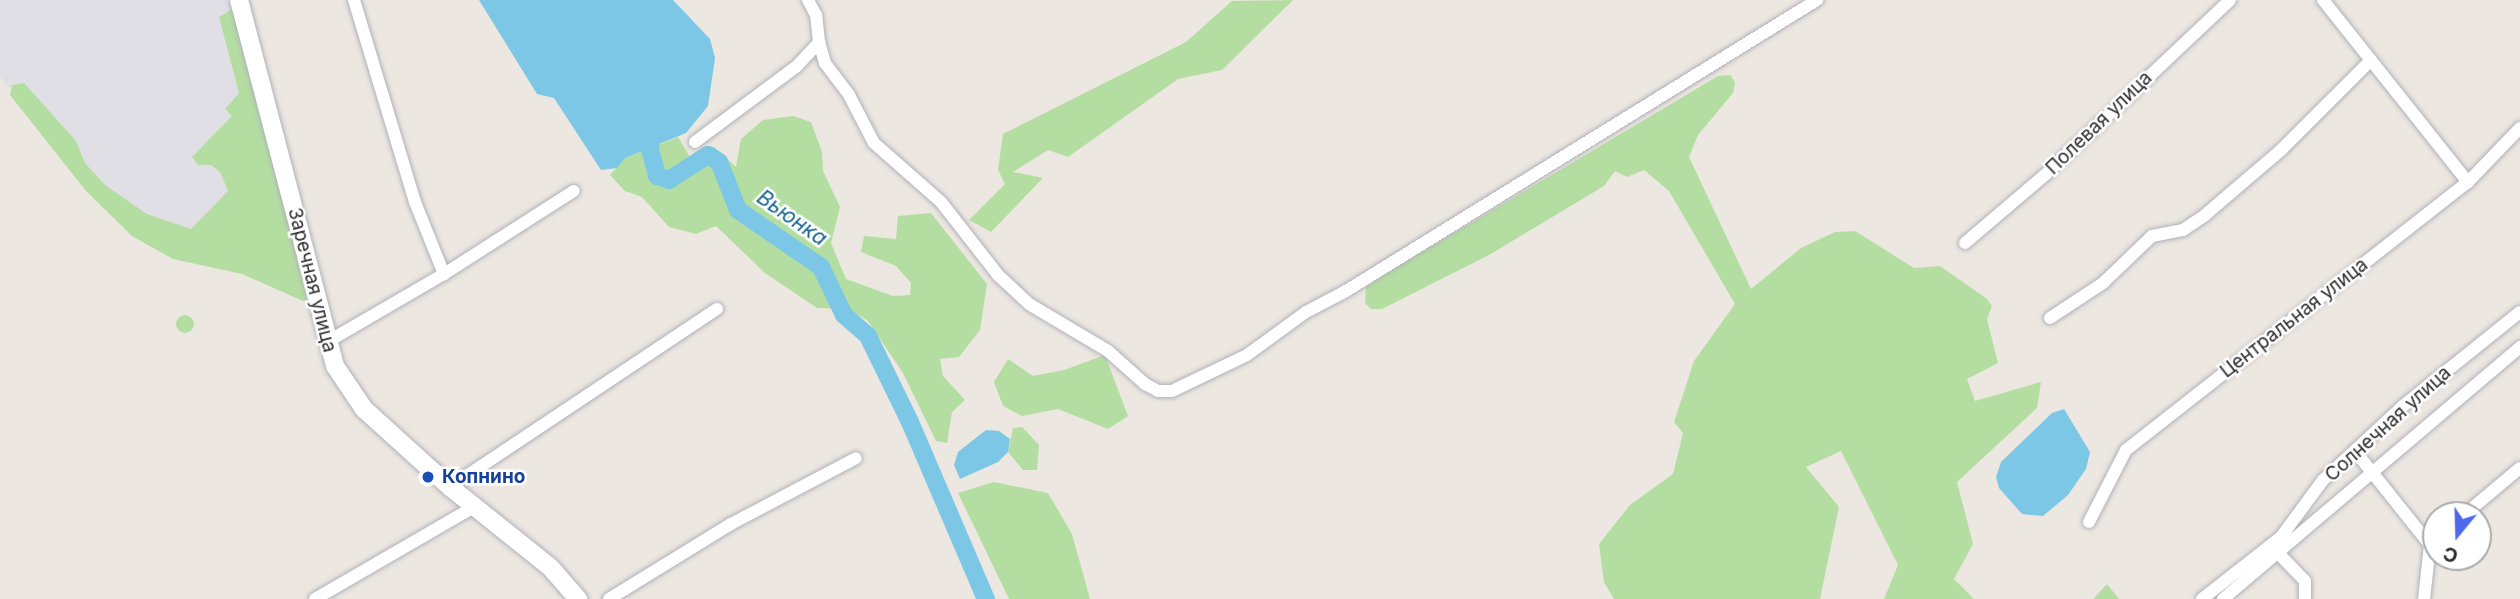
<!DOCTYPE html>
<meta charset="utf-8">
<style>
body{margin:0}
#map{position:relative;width:2520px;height:599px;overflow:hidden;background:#ece7e0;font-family:Inter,sans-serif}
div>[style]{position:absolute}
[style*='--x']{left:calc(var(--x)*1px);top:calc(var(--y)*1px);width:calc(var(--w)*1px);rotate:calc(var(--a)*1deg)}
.industrial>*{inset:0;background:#e1dfe6}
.green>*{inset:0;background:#b4dea1}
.round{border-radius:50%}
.water>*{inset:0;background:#7cc7e5}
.river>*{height:18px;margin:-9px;padding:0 9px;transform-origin:9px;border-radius:9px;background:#7cc7e5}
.roads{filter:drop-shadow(0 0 2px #b0b1bb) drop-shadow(0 0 2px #b0b1bb)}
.street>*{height:12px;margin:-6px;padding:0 6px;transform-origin:6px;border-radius:6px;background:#fff}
.secondary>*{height:18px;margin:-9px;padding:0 9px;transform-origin:9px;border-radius:9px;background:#fff}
.dots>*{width:19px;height:19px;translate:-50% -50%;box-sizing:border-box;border:4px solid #fff;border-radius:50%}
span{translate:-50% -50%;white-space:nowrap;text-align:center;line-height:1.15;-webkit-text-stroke:5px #fff;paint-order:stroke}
.street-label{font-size:19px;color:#2c2c2c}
.transit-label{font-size:19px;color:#164399;font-weight:700}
.left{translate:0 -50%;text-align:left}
.water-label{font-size:21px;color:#196693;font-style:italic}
.north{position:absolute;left:2422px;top:501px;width:70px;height:70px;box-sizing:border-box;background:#fff;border:2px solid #ababab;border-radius:50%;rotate:199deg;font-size:19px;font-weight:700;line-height:28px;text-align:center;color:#2c2c2c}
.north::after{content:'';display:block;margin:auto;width:24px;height:32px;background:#4e68eb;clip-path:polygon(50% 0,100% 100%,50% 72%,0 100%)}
</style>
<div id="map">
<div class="industrial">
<div style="clip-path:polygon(0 0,228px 0,278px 183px,184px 261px,106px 199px,0 77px)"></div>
</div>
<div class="green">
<div style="clip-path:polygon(1293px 0,1222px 70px,1178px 79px,1068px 157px,1048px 150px,1013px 172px,1043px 178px,991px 232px,969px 220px,1005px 184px,998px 170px,1003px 134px,1186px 42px,1232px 1px)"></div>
<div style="clip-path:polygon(232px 9px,238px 11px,307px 300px,303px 301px,242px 274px,173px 259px,132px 236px,86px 191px,10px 95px,12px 85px,24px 83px,76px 141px,85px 163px,105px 185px,147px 214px,191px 229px,228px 191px,220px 172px,211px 165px,198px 165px,192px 157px,232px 116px,225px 109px,239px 93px,219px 17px)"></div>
<div style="clip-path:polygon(1730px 75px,1735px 82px,1733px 93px,1698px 135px,1689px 157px,1751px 289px,1801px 248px,1835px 232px,1855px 231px,1914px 268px,1940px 266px,1987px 299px,1992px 306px,1987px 319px,1998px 363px,1967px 379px,1975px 401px,2041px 382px,2037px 408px,1957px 482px,1973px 544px,1954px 579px,1974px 599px,1884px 599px,1898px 565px,1841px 451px,1806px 467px,1839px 507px,1820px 599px,1614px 599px,1604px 582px,1599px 544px,1630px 505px,1673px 474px,1683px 433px,1674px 422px,1694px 361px,1735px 304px,1669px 191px,1644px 170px,1627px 177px,1615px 171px,1604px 186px,1489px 255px,1382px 309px,1371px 309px,1365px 303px,1366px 287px,1377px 279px,1718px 76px)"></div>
<div style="clip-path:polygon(793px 116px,811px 122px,822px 152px,823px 171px,840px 207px,831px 243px,846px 279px,893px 296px,910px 295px,911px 283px,896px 266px,861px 252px,864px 236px,896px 239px,898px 216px,931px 213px,987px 284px,980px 330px,959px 357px,940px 359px,943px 376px,965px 400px,952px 412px,947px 443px,936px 441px,903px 373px,868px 321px,848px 309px,817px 308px,765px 273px,716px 226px,696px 234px,669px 227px,642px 197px,625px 191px,610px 175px,625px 158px,678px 137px,690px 157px,714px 147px,736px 167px,741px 139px,763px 120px)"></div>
<div class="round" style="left:176px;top:315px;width:18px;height:18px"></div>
<div style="clip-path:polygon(1105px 355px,1128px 416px,1108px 429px,1058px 409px,1022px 416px,1003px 406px,994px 382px,1008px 359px,1033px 376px,1064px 370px)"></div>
<div style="clip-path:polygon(1022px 427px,1039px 445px,1037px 470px,1023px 470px,1008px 452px,1013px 428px)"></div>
<div style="clip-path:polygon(994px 482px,1048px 493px,1072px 534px,1090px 599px,1009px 599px,958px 493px)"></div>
<div style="clip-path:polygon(2107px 584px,2119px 599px,2093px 599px)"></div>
</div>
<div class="water">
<div style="clip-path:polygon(479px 0,673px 0,710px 39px,715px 58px,708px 106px,686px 133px,625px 158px,617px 168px,601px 170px,554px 98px,537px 94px)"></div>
<div style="clip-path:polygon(2064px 409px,2090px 452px,2086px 469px,2068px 495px,2043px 516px,2022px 514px,1999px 488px,1996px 477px,2001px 462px,2052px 413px)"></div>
<div style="clip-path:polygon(986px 430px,999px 431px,1010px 439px,1008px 452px,998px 462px,960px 479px,954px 465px,958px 452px)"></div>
</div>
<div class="river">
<div style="--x:652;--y:126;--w:23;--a:95"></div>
<div style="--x:650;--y:149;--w:28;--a:75"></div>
<div style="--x:657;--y:176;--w:13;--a:18"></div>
<div style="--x:669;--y:180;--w:46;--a:-32.7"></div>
<div style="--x:708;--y:155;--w:13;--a:32"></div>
<div style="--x:719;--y:162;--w:52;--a:68.4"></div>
<div style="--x:738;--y:210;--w:101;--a:34.5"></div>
<div style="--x:821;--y:267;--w:53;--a:64.4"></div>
<div style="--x:844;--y:315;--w:32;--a:41"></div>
<div style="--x:868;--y:336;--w:96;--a:64"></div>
<div style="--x:910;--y:422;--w:193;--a:66.8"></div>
</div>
<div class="roads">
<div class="street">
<div style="--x:354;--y:0;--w:211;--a:73.2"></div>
<div style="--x:415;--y:202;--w:78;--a:68.1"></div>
<div style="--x:2323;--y:0;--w:233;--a:51.5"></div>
<div style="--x:819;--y:42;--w:22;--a:74"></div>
<div style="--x:825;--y:63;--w:40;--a:53"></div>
<div style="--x:849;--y:95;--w:54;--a:62.5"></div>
<div style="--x:874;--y:143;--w:89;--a:41.4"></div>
<div style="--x:941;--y:202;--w:93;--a:52"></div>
<div style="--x:998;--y:275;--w:42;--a:43.1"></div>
<div style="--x:1029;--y:304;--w:92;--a:30.7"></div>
<div style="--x:1108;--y:351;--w:50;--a:41.7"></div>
<div style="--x:1145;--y:384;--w:15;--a:28"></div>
<div style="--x:1158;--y:391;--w:14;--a:0"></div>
<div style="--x:1172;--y:391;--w:83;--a:-25.6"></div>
<div style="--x:1247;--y:355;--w:73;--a:-36.1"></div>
<div style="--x:1306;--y:312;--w:45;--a:-27.7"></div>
<div style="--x:1346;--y:291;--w:554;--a:-31.71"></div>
<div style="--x:695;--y:142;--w:127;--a:-36.7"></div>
<div style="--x:797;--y:66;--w:33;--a:-47"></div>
<div style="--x:819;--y:42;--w:27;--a:-96"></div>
<div style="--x:816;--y:15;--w:17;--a:-118"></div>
<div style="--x:1965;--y:243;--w:106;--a:-40.4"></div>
<div style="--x:2046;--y:174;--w:253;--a:-43.4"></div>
<div style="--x:2050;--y:318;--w:64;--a:-33.4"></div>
<div style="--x:2103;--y:283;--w:68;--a:-43.8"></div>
<div style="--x:2152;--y:236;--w:32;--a:-11"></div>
<div style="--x:2183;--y:230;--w:27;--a:-34"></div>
<div style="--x:2205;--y:215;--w:100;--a:-40.5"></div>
<div style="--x:2281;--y:150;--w:127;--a:-45"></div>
<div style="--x:327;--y:342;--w:135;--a:-30.2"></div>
<div style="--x:444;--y:274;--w:154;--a:-32.6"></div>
<div style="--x:2355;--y:451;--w:120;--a:51.4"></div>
<div style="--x:2430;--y:545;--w:54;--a:96.3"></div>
<div style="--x:450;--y:487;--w:321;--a:-33.7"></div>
<div style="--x:2464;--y:515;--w:73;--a:-40"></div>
<div style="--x:2089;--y:522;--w:81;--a:-62.8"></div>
<div style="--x:2126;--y:450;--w:434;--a:-38.1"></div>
<div style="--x:2468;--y:182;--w:75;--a:-46.1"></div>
<div style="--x:2279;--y:554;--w:37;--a:46"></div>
<div style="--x:2305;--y:581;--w:18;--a:90"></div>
<div style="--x:315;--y:599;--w:184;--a:-30.1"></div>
<div style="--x:609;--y:599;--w:143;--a:-31.6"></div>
<div style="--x:731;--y:524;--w:141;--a:-27.8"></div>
<div style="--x:2202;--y:599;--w:100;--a:-38.1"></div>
<div style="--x:2281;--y:537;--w:71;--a:-53.6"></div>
<div style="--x:2323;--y:480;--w:109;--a:-42.8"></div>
<div style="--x:2403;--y:406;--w:150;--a:-38.8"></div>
<div style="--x:2223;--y:599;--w:390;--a:-40.3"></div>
</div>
<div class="secondary">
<div style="--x:239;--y:0;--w:378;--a:75.3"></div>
<div style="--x:335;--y:366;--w:52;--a:56"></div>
<div style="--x:364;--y:409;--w:116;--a:42.2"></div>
<div style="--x:450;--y:487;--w:128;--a:38.7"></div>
<div style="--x:550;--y:567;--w:43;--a:48.8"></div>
</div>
</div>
<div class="dots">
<div style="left:428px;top:477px;background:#1a4fb4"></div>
</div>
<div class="street-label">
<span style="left:2099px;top:123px;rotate:-44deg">Полевая улица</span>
<span style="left:312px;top:280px;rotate:76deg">Заречная улица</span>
<span style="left:2294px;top:318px;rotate:-38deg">Центральная улица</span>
<span style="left:2388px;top:424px;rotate:-42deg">Солнечная улица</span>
</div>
<div class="transit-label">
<span class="left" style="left:442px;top:477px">Копнино</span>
</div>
<div class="water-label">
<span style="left:792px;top:218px;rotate:35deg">Вьюнка</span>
</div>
<div class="north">С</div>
</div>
